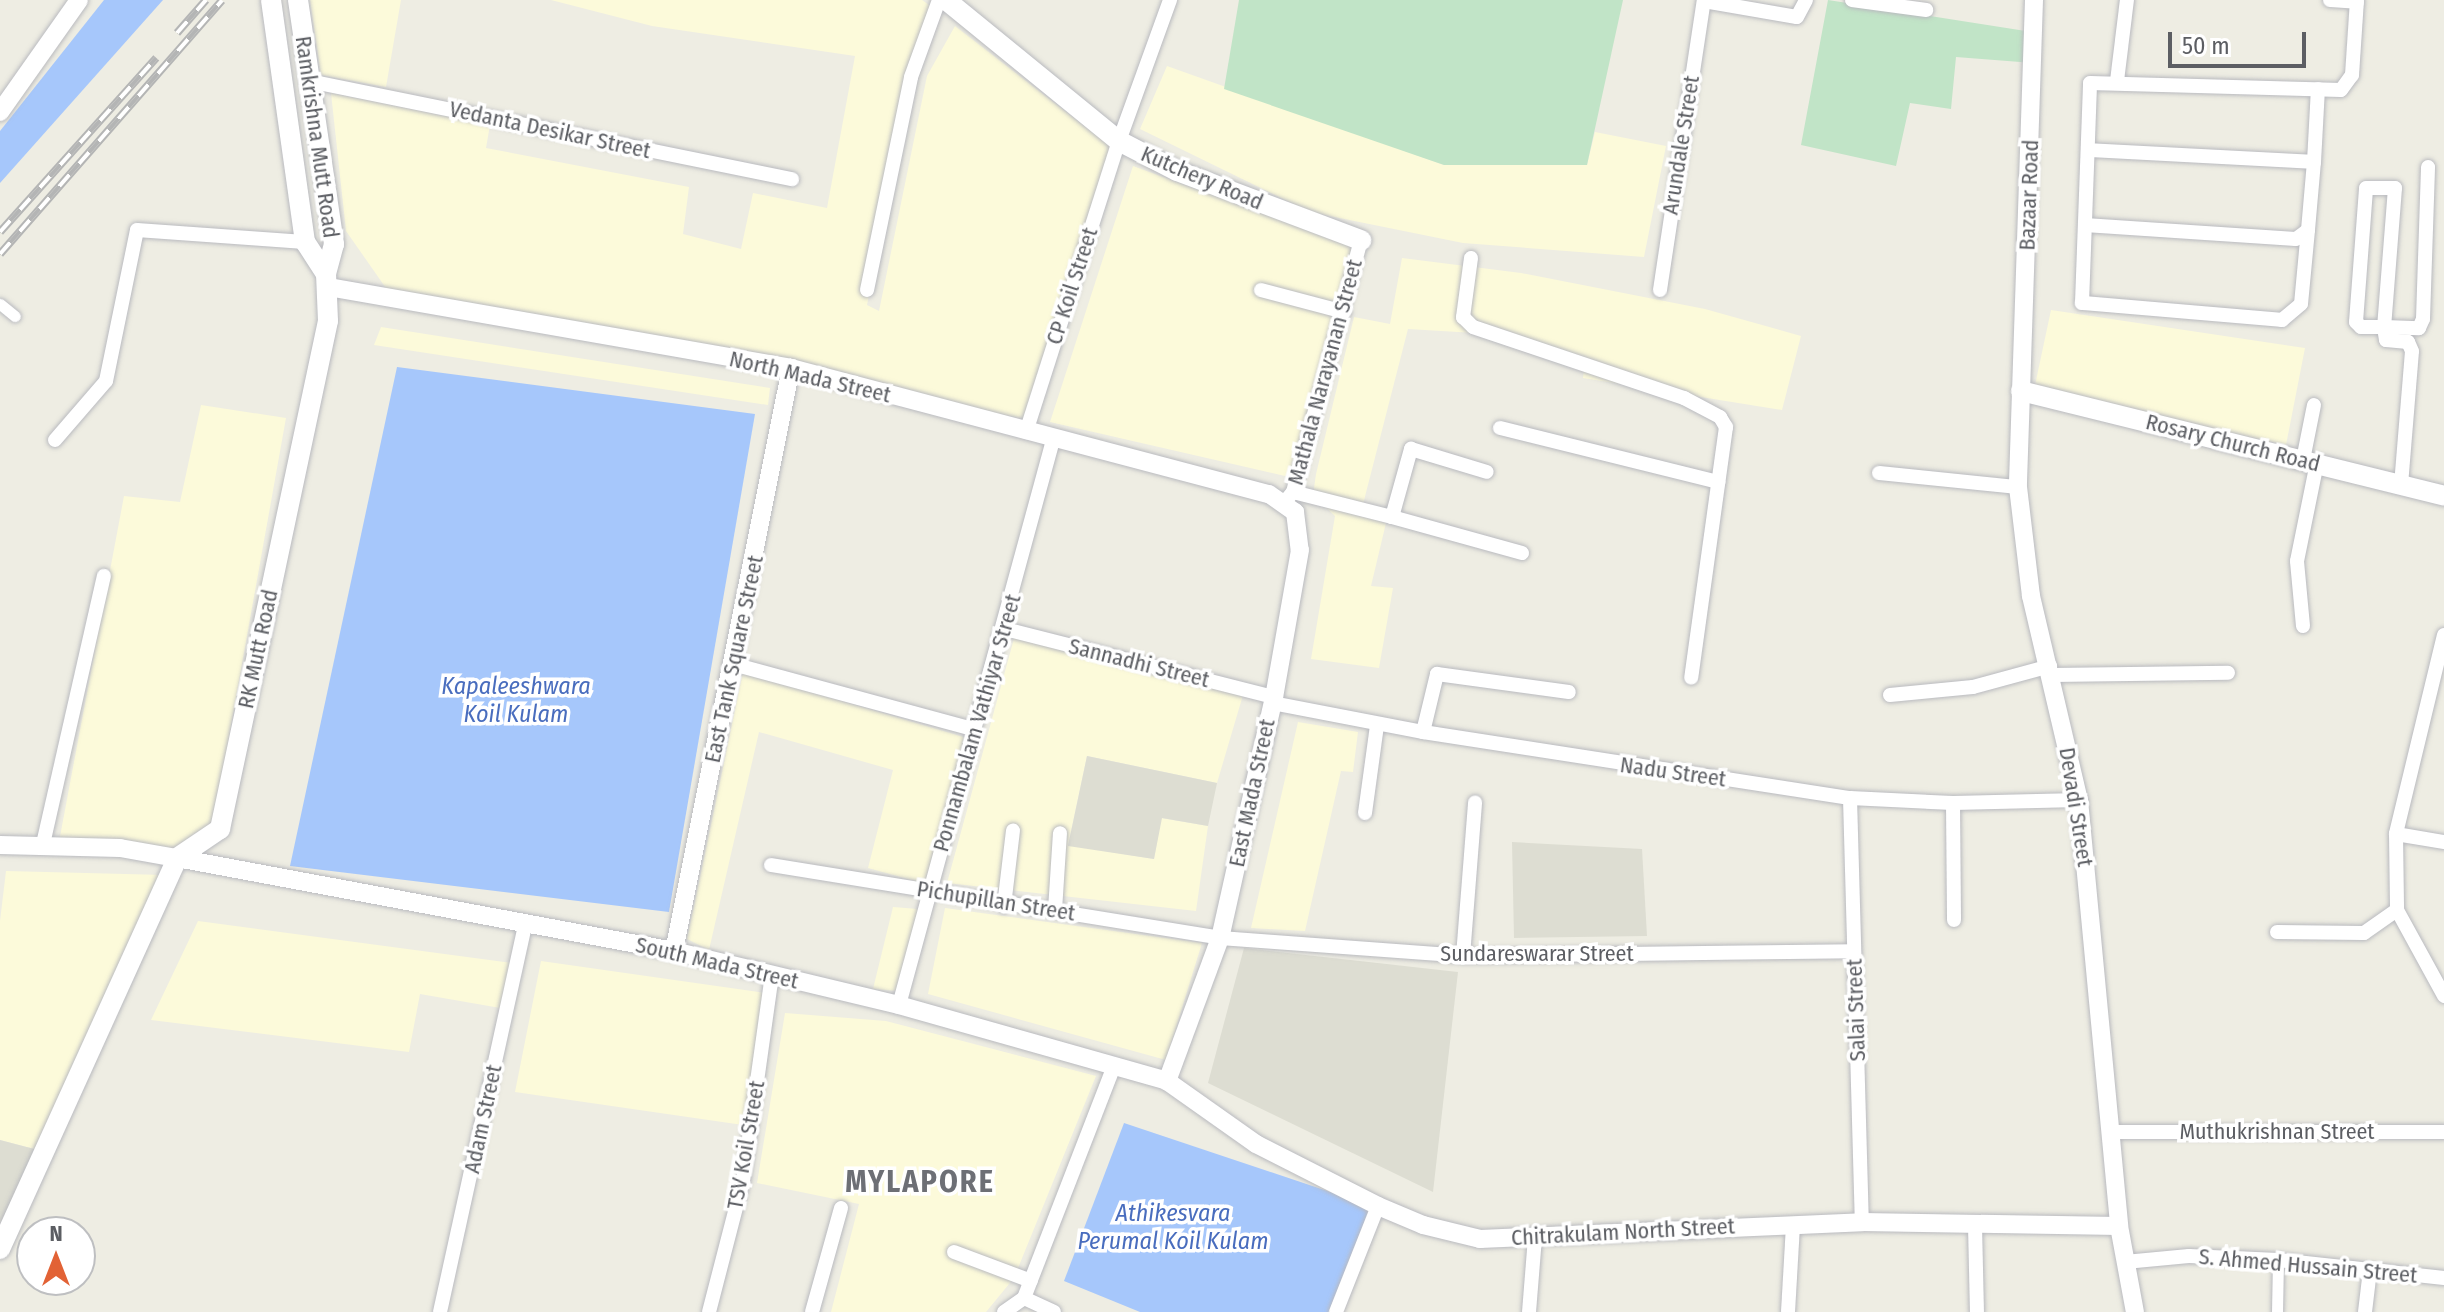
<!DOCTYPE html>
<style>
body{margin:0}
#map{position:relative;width:2444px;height:1312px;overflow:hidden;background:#eeede3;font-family:"Fira Sans Condensed",sans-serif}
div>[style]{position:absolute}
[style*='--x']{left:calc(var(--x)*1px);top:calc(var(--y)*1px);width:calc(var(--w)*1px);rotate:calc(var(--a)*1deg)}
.commercial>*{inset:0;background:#fcfada}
.education>*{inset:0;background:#ddddd2}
.green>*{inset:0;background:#c1e4c7}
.water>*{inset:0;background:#a6c7fb}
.roads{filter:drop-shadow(0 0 2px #b9babf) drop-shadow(0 0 2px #b9babf)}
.pedestrian>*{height:11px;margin:-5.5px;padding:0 5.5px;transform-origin:5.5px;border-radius:5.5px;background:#fff}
.minor>*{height:14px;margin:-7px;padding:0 7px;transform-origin:7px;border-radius:7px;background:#fff}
.tertiary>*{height:18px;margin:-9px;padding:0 9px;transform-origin:9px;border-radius:9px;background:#fff}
.secondary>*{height:20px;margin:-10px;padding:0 10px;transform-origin:10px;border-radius:10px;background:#fff}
.rail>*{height:8px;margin-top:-4px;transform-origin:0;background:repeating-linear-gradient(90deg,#fff 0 15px,#b4b5b5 0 30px);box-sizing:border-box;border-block:2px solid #b4b5b5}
span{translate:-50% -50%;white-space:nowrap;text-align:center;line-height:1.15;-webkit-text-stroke:7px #fff;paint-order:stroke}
.street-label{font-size:22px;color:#5c5e63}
.water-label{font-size:24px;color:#496dbe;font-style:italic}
.district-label{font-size:30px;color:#6d6f75;font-weight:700;letter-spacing:2px}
.north{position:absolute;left:16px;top:1216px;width:80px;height:80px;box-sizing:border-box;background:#fff;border:2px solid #bebfc1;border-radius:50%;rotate:0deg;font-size:22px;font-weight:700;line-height:32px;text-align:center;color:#5c5e63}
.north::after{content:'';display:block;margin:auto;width:28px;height:36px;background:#e26235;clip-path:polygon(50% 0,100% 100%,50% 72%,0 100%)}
.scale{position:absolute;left:2168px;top:32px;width:138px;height:36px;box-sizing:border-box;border:4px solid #5c5e63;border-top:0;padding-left:10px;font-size:24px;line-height:28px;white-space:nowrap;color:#5c5e63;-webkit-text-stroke:6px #fff;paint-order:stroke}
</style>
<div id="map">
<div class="commercial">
<div style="clip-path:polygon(310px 0,401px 0,386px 87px,321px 75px)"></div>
<div style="clip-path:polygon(551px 0,922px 0,935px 9px,911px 85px,867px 305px,879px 311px,927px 76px,955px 26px,1115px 150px,1031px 420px,395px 301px,346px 231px,331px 93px,490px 125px,486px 148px,689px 187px,683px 234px,741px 249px,753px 193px,827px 208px,855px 56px,652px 26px)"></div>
<div style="clip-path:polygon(1167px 66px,1444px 165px,1587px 165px,1595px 132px,1666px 146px,1644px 257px,1463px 243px,1310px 212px,1140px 129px)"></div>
<div style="clip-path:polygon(1133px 166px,1352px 246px,1297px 471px,1285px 476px,1050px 422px)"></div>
<div style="clip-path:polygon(1402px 258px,1521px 273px,1705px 309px,1801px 336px,1782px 410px,1583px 378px,1585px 357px,1509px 347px,1508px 335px,1408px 329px,1360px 516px,1386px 523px,1371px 586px,1393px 588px,1379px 668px,1311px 659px,1335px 516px,1313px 495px,1316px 474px,1354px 317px,1390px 324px)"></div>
<div style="clip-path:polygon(2051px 310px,2305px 348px,2286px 445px,2034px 390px)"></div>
<div style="clip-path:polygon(381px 327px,770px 388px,768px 405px,374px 345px)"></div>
<div style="clip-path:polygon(201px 405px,286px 418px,214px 820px,186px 857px,58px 847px,124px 496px,180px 502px)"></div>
<div style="clip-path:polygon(1015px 635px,1243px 695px,1217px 783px,1087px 756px,1068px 845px,1154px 859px,1161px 818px,1208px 826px,1196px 911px,947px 883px)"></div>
<div style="clip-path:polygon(743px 672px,967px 738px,926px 884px,868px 868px,893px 770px,759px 732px,709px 950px,687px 939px)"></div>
<div style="clip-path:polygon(1298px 722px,1358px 732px,1353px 772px,1341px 771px,1305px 931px,1251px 928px)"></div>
<div style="clip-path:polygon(6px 871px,165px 875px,38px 1150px,0 1140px,0 921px)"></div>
<div style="clip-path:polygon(893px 907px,918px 909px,899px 991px,873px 989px)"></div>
<div style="clip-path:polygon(945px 908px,1202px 943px,1166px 1060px,928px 994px)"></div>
<div style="clip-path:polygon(198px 921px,519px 964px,506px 1009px,420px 994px,409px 1052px,151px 1020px)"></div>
<div style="clip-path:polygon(541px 961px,766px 993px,743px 1125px,515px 1092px)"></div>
<div style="clip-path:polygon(785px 1013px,886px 1021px,1096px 1076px,1014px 1278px,986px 1312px,831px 1312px,859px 1204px,757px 1183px)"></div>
</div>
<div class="education">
<div style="clip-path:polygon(1087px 756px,1217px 783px,1208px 826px,1162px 818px,1154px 859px,1068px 846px)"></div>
<div style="clip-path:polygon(1512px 842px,1642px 849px,1647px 936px,1514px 938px)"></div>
<div style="clip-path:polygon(1244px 948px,1458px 972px,1433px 1192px,1208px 1083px)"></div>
<div style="clip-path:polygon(0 1140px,38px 1150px,0 1230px)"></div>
</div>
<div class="green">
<div style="clip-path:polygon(1239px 0,1623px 0,1587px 165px,1444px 165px,1224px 89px)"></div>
<div style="clip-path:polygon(1828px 0,2032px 32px,2033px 63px,1956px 57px,1951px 109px,1910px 103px,1896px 166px,1801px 145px)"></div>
</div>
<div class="water">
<div style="clip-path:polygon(104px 0,163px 0,0 183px,0 131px)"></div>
<div style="clip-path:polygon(397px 367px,755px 414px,669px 912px,290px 866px)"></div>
<div style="clip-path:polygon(1124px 1123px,1372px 1206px,1329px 1312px,1140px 1312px,1064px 1281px)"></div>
</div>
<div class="roads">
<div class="pedestrian">
<div style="--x:0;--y:304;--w:19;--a:39"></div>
<div style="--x:2277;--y:1312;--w:52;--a:-88.9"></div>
</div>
<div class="minor">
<div style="--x:1852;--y:0;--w:75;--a:7.7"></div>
<div style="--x:2330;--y:0;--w:27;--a:4"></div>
<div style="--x:1704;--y:1;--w:94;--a:9.8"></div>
<div style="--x:1797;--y:17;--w:19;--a:-62"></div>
<div style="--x:309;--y:81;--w:493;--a:11.5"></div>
<div style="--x:2117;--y:81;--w:82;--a:-83"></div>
<div style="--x:2088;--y:150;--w:226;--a:3"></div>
<div style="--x:2314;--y:162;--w:73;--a:-86.9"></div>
<div style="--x:2085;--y:225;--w:211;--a:3.8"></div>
<div style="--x:2296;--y:239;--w:15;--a:-37"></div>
<div style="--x:2308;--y:230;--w:68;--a:-85"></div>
<div style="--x:2308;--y:230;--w:74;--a:95.4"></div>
<div style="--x:2301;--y:304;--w:25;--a:140"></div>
<div style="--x:2282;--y:320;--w:201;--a:-175.1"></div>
<div style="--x:2082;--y:303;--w:220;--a:-87.9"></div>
<div style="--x:2090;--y:83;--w:251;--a:1.6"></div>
<div style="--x:2341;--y:90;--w:19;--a:-54"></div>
<div style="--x:2352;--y:75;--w:75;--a:-86.2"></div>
<div style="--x:1471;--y:258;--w:60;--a:97.7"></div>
<div style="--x:1463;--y:317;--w:14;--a:45"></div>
<div style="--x:1473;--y:327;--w:223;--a:18.6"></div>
<div style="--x:1684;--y:398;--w:41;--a:27.8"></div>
<div style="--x:1720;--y:417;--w:12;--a:59"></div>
<div style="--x:1726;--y:427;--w:253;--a:97.9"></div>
<div style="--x:867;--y:290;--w:217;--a:-78.3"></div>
<div style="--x:911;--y:77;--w:82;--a:-70"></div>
<div style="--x:1261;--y:290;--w:86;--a:14.8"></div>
<div style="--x:1660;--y:290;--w:293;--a:-81.4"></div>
<div style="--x:1500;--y:428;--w:225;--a:13.9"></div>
<div style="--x:1026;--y:432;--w:305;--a:-72.3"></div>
<div style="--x:1119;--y:141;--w:150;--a:-70.1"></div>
<div style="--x:55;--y:440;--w:78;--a:-49.2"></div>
<div style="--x:106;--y:381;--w:154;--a:-78.4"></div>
<div style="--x:137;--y:230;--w:168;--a:4.1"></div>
<div style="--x:2303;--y:460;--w:56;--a:-78.7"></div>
<div style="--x:1879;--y:473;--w:140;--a:5.8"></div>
<div style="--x:2401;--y:485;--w:134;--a:-85.3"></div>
<div style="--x:2412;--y:351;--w:10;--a:-114"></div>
<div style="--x:2408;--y:342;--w:22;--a:-175"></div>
<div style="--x:2386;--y:340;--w:13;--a:-99"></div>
<div style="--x:2384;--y:327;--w:23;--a:180"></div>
<div style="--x:2361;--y:327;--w:7;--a:-135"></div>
<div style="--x:2356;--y:322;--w:134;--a:-85.7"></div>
<div style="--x:2366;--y:188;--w:29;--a:0"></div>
<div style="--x:2395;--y:188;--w:139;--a:94.5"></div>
<div style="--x:2384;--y:327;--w:35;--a:2"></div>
<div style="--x:2419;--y:328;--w:10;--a:-66"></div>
<div style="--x:2423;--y:319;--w:152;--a:-88.1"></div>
<div style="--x:1293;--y:492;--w:102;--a:14.2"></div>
<div style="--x:1392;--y:517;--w:71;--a:-74.4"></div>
<div style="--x:1411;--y:449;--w:79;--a:16.8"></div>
<div style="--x:1284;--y:503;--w:14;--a:-51"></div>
<div style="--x:1293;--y:492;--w:261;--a:-74.9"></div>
<div style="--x:1392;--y:517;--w:135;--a:15.5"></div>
<div style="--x:2303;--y:626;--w:65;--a:-95.3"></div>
<div style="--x:2297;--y:561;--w:100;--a:-78.5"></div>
<div style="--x:1005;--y:629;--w:277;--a:14.2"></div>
<div style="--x:2444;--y:635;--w:205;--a:103.6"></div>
<div style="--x:2396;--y:834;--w:76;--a:89.2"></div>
<div style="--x:2397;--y:910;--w:98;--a:61.3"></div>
<div style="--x:733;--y:664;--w:248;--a:15.2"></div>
<div style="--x:2052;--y:675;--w:176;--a:-0.7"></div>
<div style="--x:1890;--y:695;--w:83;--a:-5.5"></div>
<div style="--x:1973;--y:687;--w:80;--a:-15.3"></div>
<div style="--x:1272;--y:703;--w:154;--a:10.9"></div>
<div style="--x:1423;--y:732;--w:432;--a:8.8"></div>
<div style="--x:1850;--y:798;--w:103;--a:2.8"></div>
<div style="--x:1953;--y:803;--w:126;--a:-1.4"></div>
<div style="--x:1423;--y:732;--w:60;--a:-76.4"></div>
<div style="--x:1437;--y:674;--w:133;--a:7.8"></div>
<div style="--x:1850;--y:798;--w:424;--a:88.4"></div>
<div style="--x:1953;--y:803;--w:117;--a:89.5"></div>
<div style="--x:1365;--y:813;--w:89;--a:-82.2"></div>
<div style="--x:2396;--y:834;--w:49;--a:9.5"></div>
<div style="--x:43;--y:844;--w:275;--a:-77.2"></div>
<div style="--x:771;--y:865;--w:455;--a:9.2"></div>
<div style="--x:1220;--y:938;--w:244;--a:4.2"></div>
<div style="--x:1463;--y:956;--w:391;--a:-0.7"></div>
<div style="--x:1004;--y:906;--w:76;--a:-83.2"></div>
<div style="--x:1055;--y:910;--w:77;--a:-86.3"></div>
<div style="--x:2277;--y:932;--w:87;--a:0.7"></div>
<div style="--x:2364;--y:933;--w:40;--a:-34.9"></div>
<div style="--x:1463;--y:956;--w:154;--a:-85.5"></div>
<div style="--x:899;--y:1005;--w:586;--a:-74.75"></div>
<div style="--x:2109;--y:1132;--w:335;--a:0"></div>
<div style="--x:1975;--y:1225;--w:87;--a:88.7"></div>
<div style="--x:954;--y:1252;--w:82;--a:20.6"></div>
<div style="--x:2125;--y:1262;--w:64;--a:-5.4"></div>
<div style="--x:2189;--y:1256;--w:89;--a:2.6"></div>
<div style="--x:2278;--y:1260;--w:167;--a:6.2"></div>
<div style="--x:1024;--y:1298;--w:33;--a:25"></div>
<div style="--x:440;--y:1312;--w:395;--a:-77.6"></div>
<div style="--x:709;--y:1312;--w:135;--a:-75.5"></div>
<div style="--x:743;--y:1181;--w:208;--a:-82"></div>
<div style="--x:812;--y:1312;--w:108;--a:-74.4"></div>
<div style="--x:1004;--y:1312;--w:24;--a:-35"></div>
<div style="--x:1024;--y:1298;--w:246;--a:-68.8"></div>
<div style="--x:1336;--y:1312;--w:114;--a:-68.4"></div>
<div style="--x:1529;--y:1312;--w:75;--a:-85.4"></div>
<div style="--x:1788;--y:1312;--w:88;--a:-86.7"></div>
<div style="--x:2365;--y:1312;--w:42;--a:-83.2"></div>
</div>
<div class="tertiary">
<div style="--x:2034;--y:0;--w:487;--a:91.9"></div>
<div style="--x:2018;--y:487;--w:110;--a:83.2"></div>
<div style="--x:2031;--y:596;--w:210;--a:76.8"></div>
<div style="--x:2079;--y:800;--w:428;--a:84.6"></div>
<div style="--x:2119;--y:1226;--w:87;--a:79.5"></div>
<div style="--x:0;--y:112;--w:137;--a:-54.8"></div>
<div style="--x:328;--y:287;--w:470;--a:9.9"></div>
<div style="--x:791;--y:368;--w:494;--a:14.8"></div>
<div style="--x:1269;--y:494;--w:32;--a:35"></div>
<div style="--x:1295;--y:512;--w:38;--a:83"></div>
<div style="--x:1300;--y:550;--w:149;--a:100"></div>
<div style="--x:1274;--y:697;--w:247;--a:102.6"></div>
<div style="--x:1220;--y:938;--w:153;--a:110.3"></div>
<div style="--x:0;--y:845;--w:120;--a:1.4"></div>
<div style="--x:120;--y:848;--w:58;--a:10"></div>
<div style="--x:177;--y:858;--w:506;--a:10.6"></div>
<div style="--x:674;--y:951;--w:231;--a:13.5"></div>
<div style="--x:899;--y:1005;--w:279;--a:15.8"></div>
<div style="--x:1167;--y:1081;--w:109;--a:35.3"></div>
<div style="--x:1256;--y:1144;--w:137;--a:26.9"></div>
<div style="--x:1378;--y:1206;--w:49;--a:22.9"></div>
<div style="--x:1423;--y:1225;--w:59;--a:13.8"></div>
<div style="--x:1480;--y:1239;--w:382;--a:-2.5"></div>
<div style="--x:1862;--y:1222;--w:257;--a:0.9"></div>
<div style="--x:674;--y:951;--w:595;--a:-78.65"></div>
</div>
<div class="secondary">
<div style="--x:298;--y:0;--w:247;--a:81.6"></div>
<div style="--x:334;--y:244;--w:31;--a:105"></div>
<div style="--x:946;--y:0;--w:223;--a:39.2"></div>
<div style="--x:1119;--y:141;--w:65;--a:27.3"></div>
<div style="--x:1177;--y:171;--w:197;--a:20.6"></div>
<div style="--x:2021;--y:391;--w:436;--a:13.9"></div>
<div style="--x:0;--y:1249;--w:429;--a:-65.6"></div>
<div style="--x:177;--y:858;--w:52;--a:-34"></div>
<div style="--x:220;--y:829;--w:519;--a:-78"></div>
<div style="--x:328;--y:321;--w:47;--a:-92.4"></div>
<div style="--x:326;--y:274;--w:38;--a:-123"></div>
<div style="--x:305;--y:242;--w:244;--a:-98"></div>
</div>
</div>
<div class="rail">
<div style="--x:177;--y:33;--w:44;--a:-48.7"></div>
<div style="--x:0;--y:232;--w:234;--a:-48.1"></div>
<div style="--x:0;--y:254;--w:337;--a:-48.8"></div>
</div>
<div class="street-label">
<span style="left:550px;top:130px;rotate:12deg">Vedanta Desikar Street</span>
<span style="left:317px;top:137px;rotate:82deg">Ramkrishna Mutt Road</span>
<span style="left:1681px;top:145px;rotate:-81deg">Arundale Street</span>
<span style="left:1202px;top:178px;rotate:23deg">Kutchery Road</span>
<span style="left:2029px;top:195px;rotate:-88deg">Bazaar Road</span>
<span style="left:1072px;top:286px;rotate:-72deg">CP Koil Street</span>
<span style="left:1325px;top:372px;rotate:-75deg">Mathala Narayanan Street</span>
<span style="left:810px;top:377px;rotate:13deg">North Mada Street</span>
<span style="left:2233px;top:443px;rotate:14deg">Rosary Church Road</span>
<span style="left:258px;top:649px;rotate:-78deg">RK Mutt Road</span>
<span style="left:734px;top:659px;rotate:-78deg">East Tank Square Street</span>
<span style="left:1139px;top:663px;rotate:14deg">Sannadhi Street</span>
<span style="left:977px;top:723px;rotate:-74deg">Ponnambalam Vathiyar Street</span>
<span style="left:1673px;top:772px;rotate:8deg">Nadu Street</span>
<span style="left:1252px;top:793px;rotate:-78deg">East Mada Street</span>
<span style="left:2076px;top:807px;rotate:81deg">Devadi Street</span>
<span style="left:996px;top:901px;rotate:9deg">Pichupillan Street</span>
<span style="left:1537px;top:954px">Sundareswarar Street</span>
<span style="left:717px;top:963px;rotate:13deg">South Mada Street</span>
<span style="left:1856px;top:1010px;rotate:-92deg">Salai Street</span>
<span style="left:483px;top:1119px;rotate:-78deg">Adam Street</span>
<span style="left:2277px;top:1132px">Muthukrishnan Street</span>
<span style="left:746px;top:1145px;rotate:-80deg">TSV Koil Street</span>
<span style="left:1623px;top:1232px;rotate:-3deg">Chitrakulam North Street</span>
<span style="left:2308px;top:1266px;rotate:5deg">S. Ahmed Hussain Street</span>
</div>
<div class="water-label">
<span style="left:516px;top:701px">Kapaleeshwara<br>Koil Kulam</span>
<span style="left:1173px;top:1228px">Athikesvara<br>Perumal Koil Kulam</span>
</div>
<div class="district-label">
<span style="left:920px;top:1182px">MYLAPORE</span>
</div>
<div class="north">N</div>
<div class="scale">50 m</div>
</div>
